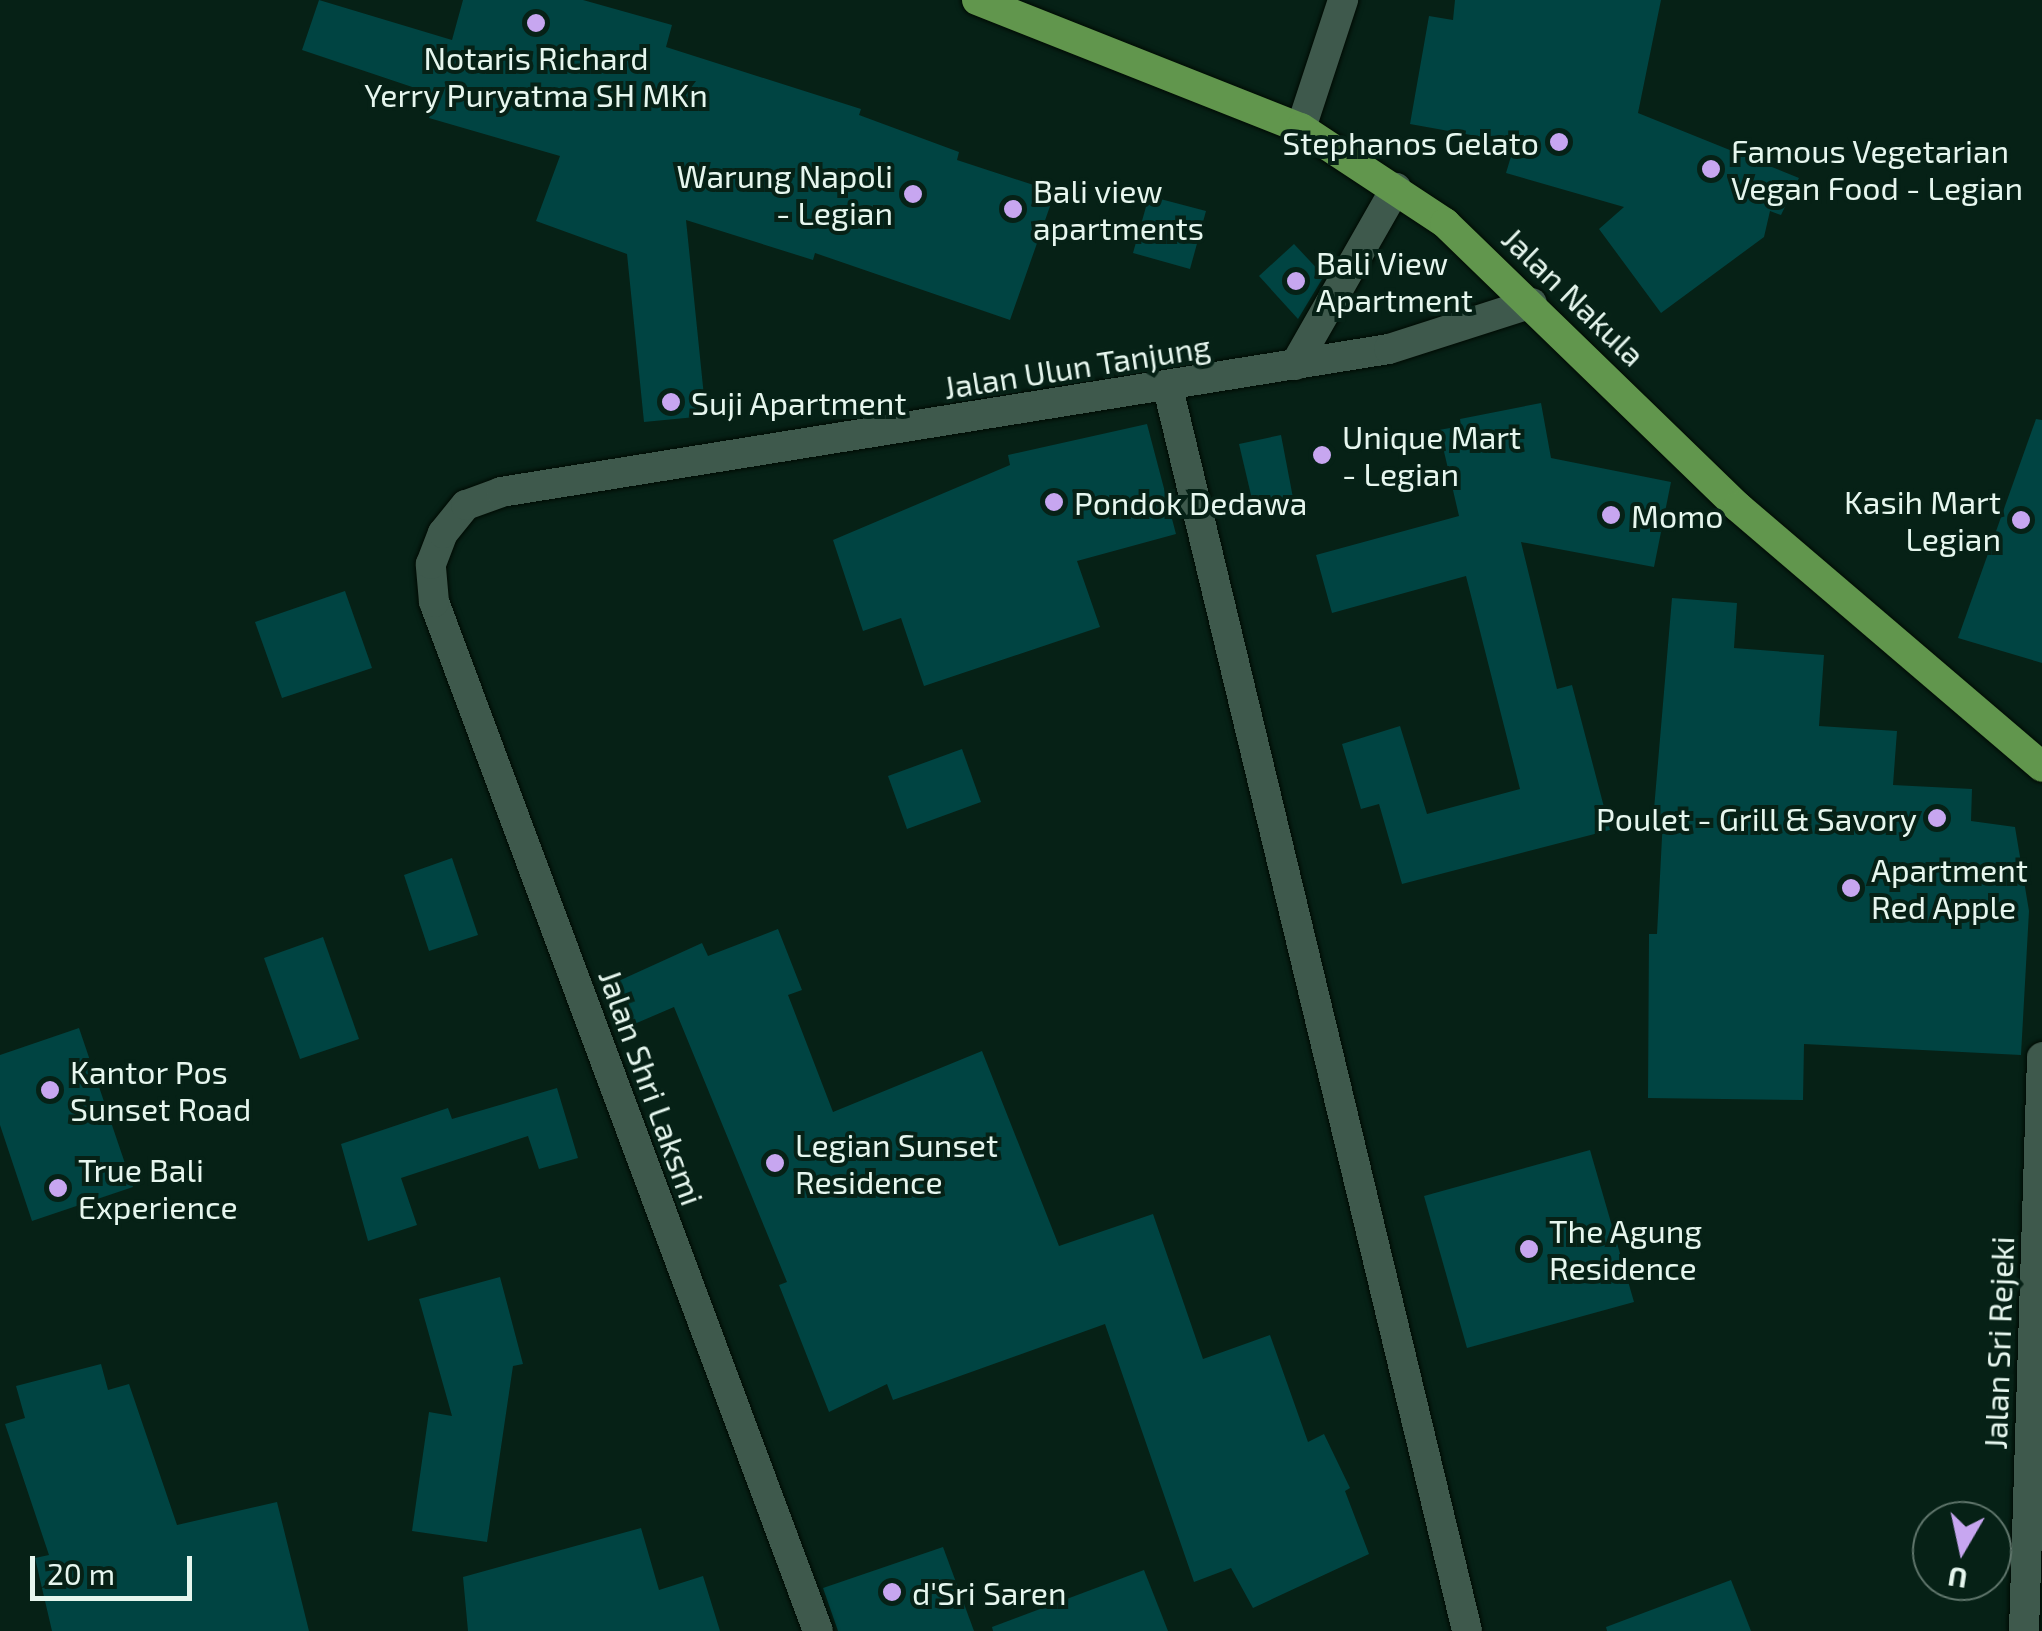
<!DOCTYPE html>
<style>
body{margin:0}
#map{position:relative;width:2042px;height:1631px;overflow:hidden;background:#062116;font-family:"Exo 2",sans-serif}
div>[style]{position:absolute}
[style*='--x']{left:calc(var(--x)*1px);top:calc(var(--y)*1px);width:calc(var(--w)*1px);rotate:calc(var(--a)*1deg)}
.building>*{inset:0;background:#004442}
.roads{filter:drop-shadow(0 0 2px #000a03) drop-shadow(0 0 2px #000a03)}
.minor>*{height:30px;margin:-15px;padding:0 15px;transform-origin:15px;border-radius:15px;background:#3e594c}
.major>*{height:30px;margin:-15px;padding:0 15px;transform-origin:15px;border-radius:15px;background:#61964d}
.dots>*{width:28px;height:28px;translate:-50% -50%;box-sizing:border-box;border:5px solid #062116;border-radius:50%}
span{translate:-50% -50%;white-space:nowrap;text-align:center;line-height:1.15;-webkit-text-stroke:8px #062116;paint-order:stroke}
.poi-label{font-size:32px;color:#e6f6ee}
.right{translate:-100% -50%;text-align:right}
.left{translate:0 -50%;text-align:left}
.street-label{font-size:32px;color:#e6f6ee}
.north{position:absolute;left:1912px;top:1501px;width:100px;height:100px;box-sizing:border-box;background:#062116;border:2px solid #60766c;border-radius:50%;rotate:189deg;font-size:28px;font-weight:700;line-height:40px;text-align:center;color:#e6f6ee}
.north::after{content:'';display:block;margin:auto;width:35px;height:45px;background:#c7a6f0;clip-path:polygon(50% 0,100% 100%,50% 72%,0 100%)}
.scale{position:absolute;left:30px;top:1556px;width:162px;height:45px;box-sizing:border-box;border:5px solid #e6f6ee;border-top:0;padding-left:12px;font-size:30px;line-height:35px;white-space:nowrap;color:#e6f6ee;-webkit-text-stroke:8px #062116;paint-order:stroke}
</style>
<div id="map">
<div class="building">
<div style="clip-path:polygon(319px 0,452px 40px,463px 0,583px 0,672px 25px,666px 47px,861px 109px,859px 115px,959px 152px,957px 160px,1055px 192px,1010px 320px,815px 253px,813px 260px,686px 220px,706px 416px,644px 422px,627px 254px,536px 221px,560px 156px,429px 118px,436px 95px,302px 50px)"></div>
<div style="clip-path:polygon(1455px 0,1661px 0,1638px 113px,1799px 178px,1781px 215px,1770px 211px,1764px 237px,1661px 313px,1599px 229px,1624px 207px,1506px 173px,1515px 143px,1410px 124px,1429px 16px,1453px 20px)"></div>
<div style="clip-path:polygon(1149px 196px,1206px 211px,1190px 269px,1133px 253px)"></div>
<div style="clip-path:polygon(1294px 244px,1324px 276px,1298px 319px,1259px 276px)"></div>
<div style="clip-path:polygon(1541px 403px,1551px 458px,1671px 482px,1654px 567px,1521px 542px,1557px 689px,1572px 685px,1610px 830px,1402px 884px,1379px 804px,1361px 809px,1342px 744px,1400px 726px,1427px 814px,1520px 789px,1466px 576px,1332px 613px,1316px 555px,1459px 516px,1439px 430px,1461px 426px,1460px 419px)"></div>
<div style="clip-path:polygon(2036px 419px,2042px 420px,2042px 663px,1958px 638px)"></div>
<div style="clip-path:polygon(1147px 424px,1176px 534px,1077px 561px,1100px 627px,924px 686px,901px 618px,863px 631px,833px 540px,1010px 465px,1008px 455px)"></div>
<div style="clip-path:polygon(1281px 435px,1294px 503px,1255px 512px,1239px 444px)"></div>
<div style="clip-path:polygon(345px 591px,372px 668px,282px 698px,255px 622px)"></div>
<div style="clip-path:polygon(1672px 598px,1737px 603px,1734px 648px,1824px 655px,1819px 726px,1897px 731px,1893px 785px,1972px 789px,1971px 821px,2015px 827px,2029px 911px,2021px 1055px,1804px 1044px,1803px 1100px,1648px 1098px,1649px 934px,1657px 934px,1663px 818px,1653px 821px)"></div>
<div style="clip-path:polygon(962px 749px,981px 802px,907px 829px,888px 776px)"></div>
<div style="clip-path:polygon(452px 858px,478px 935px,429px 951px,404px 875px)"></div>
<div style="clip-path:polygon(778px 929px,802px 990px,788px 995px,833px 1112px,982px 1051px,1059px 1246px,1153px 1214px,1203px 1359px,1270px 1335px,1308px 1442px,1324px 1434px,1350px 1488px,1345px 1491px,1369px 1554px,1253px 1608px,1231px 1568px,1194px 1582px,1105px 1324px,893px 1400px,887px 1384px,829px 1412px,779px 1285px,787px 1282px,674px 1007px,632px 1025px,614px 983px,702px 943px,708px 956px)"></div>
<div style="clip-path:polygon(323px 937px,359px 1039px,300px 1059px,264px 958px)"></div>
<div style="clip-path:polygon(79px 1028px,133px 1187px,32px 1221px,0 1125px,0 1055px)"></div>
<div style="clip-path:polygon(557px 1088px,578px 1158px,539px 1169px,528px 1136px,401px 1178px,417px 1225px,368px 1241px,341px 1144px,448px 1108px,452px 1119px)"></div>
<div style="clip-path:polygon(1590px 1150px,1634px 1302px,1467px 1348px,1424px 1196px)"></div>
<div style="clip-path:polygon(500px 1277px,523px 1364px,513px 1366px,487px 1542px,412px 1531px,429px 1412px,452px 1416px,419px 1299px)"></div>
<div style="clip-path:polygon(101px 1364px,108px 1390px,129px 1384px,177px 1525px,277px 1502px,309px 1631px,52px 1631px,35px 1558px,49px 1555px,5px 1424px,25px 1418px,16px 1386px)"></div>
<div style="clip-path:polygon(641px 1528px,659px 1590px,703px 1576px,720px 1631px,468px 1631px,463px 1577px)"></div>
<div style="clip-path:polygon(943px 1547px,974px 1631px,838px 1631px,823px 1588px)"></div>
<div style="clip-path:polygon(1144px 1570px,1168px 1631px,993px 1631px,992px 1627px)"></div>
<div style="clip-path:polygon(1731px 1580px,1751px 1631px,1607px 1631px,1606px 1627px)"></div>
</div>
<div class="roads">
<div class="minor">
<div style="--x:1301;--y:128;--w:135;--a:-71.8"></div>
<div style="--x:1295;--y:365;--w:204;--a:-60.3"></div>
<div style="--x:1168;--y:388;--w:1278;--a:76.47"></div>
<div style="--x:818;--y:1631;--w:1098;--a:-110.46"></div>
<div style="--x:434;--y:602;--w:38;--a:-95"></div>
<div style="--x:431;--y:564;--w:33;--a:-69"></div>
<div style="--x:443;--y:533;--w:36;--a:-51"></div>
<div style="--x:466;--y:505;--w:37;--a:-20"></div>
<div style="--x:501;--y:492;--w:899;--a:-9.15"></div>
<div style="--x:1389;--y:349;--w:150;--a:-17.8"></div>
<div style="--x:2024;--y:1631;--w:574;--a:-88.2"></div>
</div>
<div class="major">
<div style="--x:977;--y:0;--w:348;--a:21.6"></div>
<div style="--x:1301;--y:128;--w:173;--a:33.4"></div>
<div style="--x:1445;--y:223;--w:408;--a:44.1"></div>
<div style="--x:1738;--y:507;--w:400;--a:40.5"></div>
</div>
</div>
<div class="dots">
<div style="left:536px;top:23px;background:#c7a6f0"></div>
<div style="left:1559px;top:142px;background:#c7a6f0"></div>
<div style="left:1711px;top:169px;background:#c7a6f0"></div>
<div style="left:913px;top:194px;background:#c7a6f0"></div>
<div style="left:1013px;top:209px;background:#c7a6f0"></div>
<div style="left:1296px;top:281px;background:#c7a6f0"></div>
<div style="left:671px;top:402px;background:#c7a6f0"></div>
<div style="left:1322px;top:455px;background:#c7a6f0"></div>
<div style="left:1054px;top:502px;background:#c7a6f0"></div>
<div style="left:1611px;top:515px;background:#c7a6f0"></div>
<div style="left:2021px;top:520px;background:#c7a6f0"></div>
<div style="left:1937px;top:818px;background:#c7a6f0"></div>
<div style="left:1851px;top:888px;background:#c7a6f0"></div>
<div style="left:50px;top:1090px;background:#c7a6f0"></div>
<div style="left:775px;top:1163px;background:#c7a6f0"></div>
<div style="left:58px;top:1188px;background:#c7a6f0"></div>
<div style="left:1529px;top:1249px;background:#c7a6f0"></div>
<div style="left:892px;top:1592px;background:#c7a6f0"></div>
</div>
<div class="poi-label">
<span style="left:536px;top:76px">Notaris Richard<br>Yerry Puryatma SH MKn</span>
<span class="right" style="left:1539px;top:142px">Stephanos Gelato</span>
<span class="left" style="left:1731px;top:169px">Famous Vegetarian<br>Vegan Food - Legian</span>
<span class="right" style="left:893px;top:194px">Warung Napoli<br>- Legian</span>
<span class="left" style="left:1033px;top:209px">Bali view<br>apartments</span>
<span class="left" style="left:1316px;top:281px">Bali View<br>Apartment</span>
<span class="left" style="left:691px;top:402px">Suji Apartment</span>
<span class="left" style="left:1342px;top:455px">Unique Mart<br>- Legian</span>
<span class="left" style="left:1074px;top:502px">Pondok Dedawa</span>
<span class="right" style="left:2001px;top:520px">Kasih Mart<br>Legian</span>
<span class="left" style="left:1631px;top:515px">Momo</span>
<span class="right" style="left:1917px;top:818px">Poulet - Grill &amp; Savory</span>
<span class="left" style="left:1871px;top:888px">Apartment<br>Red Apple</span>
<span class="left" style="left:70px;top:1090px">Kantor Pos<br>Sunset Road</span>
<span class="left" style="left:795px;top:1163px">Legian Sunset<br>Residence</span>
<span class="left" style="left:78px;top:1188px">True Bali<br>Experience</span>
<span class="left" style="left:1549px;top:1249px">The Agung<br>Residence</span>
<span class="left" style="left:912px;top:1592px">d'Sri Saren</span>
</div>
<div class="street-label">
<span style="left:1574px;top:296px;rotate:44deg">Jalan Nakula</span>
<span style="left:1077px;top:366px;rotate:-9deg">Jalan Ulun Tanjung</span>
<span style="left:652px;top:1087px;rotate:70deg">Jalan Shri Laksmi</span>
<span style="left:1998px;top:1343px;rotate:-88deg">Jalan Sri Rejeki</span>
</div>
<div class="north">U</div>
<div class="scale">20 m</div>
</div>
